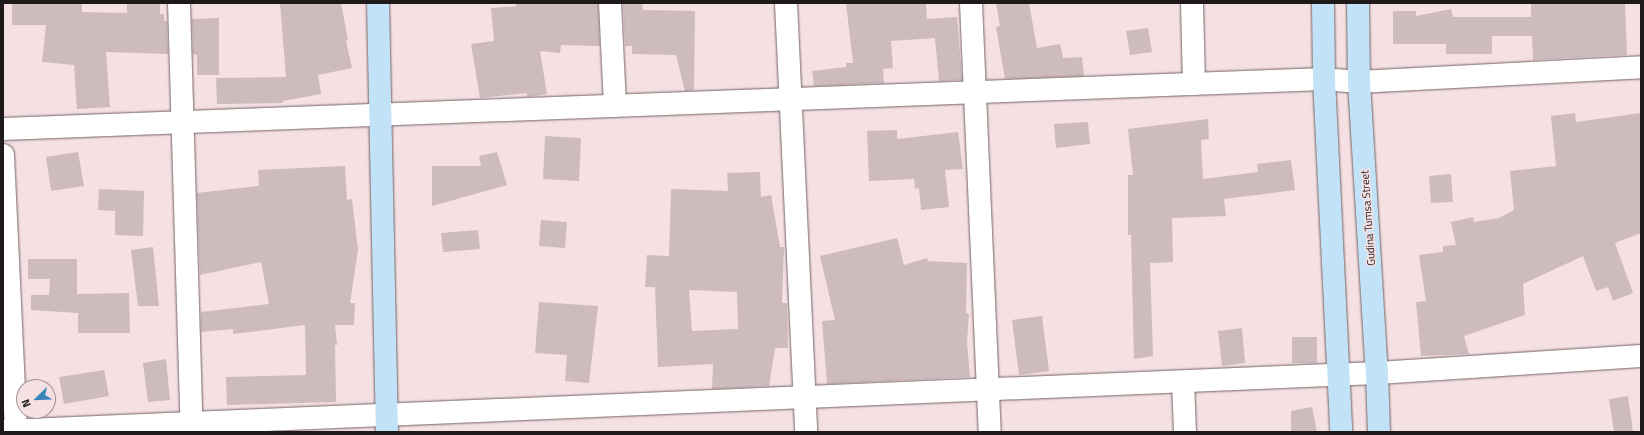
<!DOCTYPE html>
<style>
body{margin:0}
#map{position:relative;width:1644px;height:435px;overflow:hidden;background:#f5e1e3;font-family:"Titillium Web",sans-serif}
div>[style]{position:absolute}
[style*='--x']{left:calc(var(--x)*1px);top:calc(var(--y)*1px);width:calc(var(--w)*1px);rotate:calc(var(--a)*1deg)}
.building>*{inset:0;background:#cebbbd}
.roads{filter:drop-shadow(0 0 1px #746365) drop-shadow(0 0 1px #746365)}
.street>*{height:22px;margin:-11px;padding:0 11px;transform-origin:11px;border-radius:11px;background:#fff}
.secondary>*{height:22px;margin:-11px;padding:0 11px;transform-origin:11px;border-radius:11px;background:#c2e3f7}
span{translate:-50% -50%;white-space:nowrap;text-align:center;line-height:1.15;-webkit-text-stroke:3px #f5e1e3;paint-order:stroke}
.street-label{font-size:11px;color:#20191a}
.frame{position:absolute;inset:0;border:4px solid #20191a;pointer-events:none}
.north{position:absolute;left:16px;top:379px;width:40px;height:40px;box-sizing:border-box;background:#f5e1e3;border:1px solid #a09193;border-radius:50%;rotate:247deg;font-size:11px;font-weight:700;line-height:16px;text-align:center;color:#20191a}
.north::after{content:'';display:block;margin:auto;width:14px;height:18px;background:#3885b8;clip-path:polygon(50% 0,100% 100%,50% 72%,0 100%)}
</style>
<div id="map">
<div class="building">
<div style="clip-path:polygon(12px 3px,82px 3px,82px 12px,127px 13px,127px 3px,160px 3px,160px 14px,164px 14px,164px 21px,167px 21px,168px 54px,106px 52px,110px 107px,77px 109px,74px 65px,42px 62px,46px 25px,12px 25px)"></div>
<div style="clip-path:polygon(280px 3px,341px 3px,348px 40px,346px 41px,352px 68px,318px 75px,321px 94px,283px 101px,283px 103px,217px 104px,216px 78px,286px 77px)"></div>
<div style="clip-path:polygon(516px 3px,598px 3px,600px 46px,561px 45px,560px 53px,540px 51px,547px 94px,527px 97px,527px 93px,480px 98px,471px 44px,494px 41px,491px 8px,516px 6px)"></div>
<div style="clip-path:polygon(623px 3px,642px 3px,643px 10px,695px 11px,694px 90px,685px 91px,676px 55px,632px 54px,632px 46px,625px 46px)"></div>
<div style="clip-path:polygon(846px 3px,926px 3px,927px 19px,957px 17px,962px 80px,939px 81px,935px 38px,891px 41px,893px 68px,883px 69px,884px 83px,814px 86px,812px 71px,846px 67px,846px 63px,853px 63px)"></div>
<div style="clip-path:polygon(996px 3px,1029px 3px,1037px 48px,1060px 44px,1063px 58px,1082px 57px,1084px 76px,1005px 79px,996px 27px,1000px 26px)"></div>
<div style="clip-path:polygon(1531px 3px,1625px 3px,1627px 55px,1533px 60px,1532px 36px,1492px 36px,1492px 54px,1446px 54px,1446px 44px,1393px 44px,1393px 11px,1416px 11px,1416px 16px,1451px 9px,1453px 17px,1531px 17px)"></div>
<div style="clip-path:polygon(219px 18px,219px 75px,197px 75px,197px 55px,193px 54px,192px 19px)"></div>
<div style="clip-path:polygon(1148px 28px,1152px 52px,1130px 55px,1126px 31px)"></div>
<div style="clip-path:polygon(1575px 113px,1576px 122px,1641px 113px,1641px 233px,1615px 243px,1633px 293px,1613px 301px,1608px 287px,1596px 291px,1583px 256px,1523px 284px,1525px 315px,1464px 336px,1469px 354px,1421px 356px,1416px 302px,1426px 301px,1419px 255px,1443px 252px,1443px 246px,1456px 245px,1451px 222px,1473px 217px,1474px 222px,1499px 218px,1514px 210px,1510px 171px,1556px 166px,1551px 116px)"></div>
<div style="clip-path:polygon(1208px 119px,1209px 139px,1201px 140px,1203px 179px,1258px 172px,1257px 164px,1291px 160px,1295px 190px,1224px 199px,1226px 216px,1172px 218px,1173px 262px,1150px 263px,1153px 356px,1134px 359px,1131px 235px,1128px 235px,1128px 175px,1133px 175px,1128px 129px)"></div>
<div style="clip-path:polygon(1088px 122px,1090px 144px,1056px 148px,1054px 124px)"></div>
<div style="clip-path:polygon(897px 130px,897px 139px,958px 132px,963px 169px,945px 170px,949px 207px,921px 210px,919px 188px,915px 189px,914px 179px,869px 181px,867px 131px)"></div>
<div style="clip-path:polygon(545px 136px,581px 138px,579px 181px,543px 179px)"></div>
<div style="clip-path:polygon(78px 152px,84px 186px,51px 191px,46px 157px)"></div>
<div style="clip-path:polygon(497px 152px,507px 185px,432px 206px,432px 166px,481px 166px,479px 156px)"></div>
<div style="clip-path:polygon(345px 166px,347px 200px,352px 199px,358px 250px,350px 303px,355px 303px,354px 325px,335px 325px,337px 345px,335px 345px,336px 402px,227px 405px,226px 377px,306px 375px,305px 325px,233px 334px,233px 329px,201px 332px,201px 312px,269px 304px,261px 262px,200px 275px,197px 193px,259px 186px,258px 170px)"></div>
<div style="clip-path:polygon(evenodd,760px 172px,761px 197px,771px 195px,780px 247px,784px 247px,782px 303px,787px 303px,788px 348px,775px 348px,769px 386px,712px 389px,713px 364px,658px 367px,655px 287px,645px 287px,647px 255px,669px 256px,671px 189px,728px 191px,727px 173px,760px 172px,689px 290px,737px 292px,738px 329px,692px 331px,689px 290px)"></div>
<div style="clip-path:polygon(1451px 174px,1453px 202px,1431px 203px,1429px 176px)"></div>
<div style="clip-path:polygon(99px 189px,144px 191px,143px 236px,115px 235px,115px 211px,98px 210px)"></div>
<div style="clip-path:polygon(541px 220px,567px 222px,565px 248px,539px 246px)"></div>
<div style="clip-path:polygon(478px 230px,480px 249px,443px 252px,441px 233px)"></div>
<div style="clip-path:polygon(897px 238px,904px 265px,927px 258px,928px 261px,967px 263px,966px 313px,969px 314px,967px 342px,970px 377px,827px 384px,822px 321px,835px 320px,820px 256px)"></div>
<div style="clip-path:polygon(153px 247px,159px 306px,138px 306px,131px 250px)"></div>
<div style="clip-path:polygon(28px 259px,77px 259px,77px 294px,129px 293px,130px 333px,78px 333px,78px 313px,31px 310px,31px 295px,49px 295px,50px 279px,28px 279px)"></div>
<div style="clip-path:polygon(539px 302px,598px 306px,589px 383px,565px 381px,567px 355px,535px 353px)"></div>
<div style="clip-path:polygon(1042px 316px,1049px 371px,1019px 375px,1012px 320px)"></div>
<div style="clip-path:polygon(1242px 328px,1245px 363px,1222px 366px,1218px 331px)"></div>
<div style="clip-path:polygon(1292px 337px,1317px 337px,1317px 363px,1292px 363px)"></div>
<div style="clip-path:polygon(166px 359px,170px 400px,148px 402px,143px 363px)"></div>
<div style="clip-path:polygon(104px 370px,109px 396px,64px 404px,59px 377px)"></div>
<div style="clip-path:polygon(1628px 396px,1633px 432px,1614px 432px,1609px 399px)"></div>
<div style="clip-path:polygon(1312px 407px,1317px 432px,1291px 432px,1291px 411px)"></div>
</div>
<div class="roads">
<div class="street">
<div style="--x:179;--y:3;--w:429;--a:88.3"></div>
<div style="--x:610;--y:3;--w:103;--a:87.2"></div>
<div style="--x:786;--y:3;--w:429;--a:87.3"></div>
<div style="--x:971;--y:3;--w:429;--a:87.5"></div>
<div style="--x:1192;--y:3;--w:81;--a:88.6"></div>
<div style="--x:3;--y:129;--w:1322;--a:-2.17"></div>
<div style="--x:1324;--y:79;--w:35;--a:5"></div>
<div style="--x:1359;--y:82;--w:282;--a:-3"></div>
<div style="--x:3;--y:155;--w:277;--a:87.3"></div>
<div style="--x:1183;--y:382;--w:50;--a:87.7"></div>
<div style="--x:3;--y:431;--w:1375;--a:-2.42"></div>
<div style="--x:1377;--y:373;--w:265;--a:-3.7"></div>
</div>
<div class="secondary">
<div style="--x:378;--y:3;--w:429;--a:88.8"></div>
<div style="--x:1323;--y:3;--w:76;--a:89.2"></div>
<div style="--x:1324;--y:79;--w:353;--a:87.2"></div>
<div style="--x:1358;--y:3;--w:79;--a:89.3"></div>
<div style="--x:1359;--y:82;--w:292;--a:86.5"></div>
<div style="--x:1377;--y:373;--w:59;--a:88.1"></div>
</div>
</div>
<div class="street-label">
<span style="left:1368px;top:218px;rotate:-94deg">Gudina Tumsa Street</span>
</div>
<div class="frame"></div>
<div class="north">N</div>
</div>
